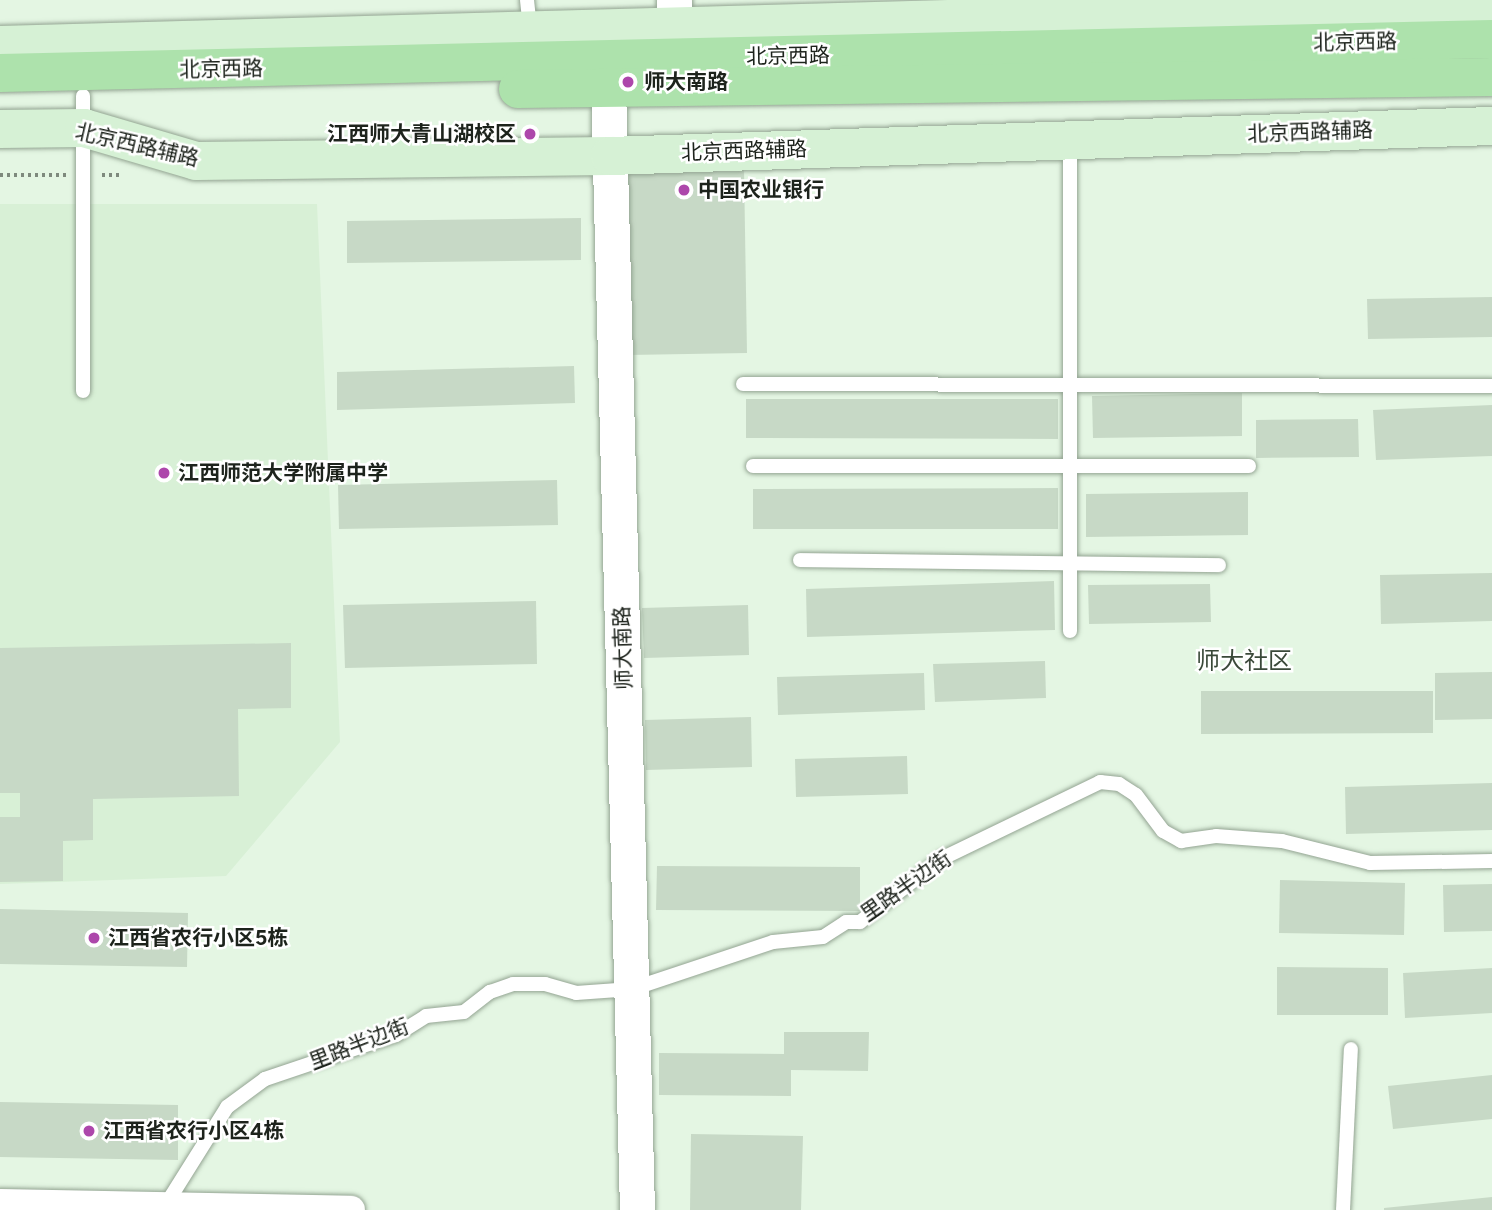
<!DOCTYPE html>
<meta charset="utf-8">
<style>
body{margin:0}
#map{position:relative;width:1492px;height:1210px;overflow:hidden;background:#e4f6e3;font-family:Figtree,"Noto Sans SC",sans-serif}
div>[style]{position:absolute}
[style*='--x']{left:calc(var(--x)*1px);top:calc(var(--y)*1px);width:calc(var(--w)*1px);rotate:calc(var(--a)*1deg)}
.built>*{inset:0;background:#d8f0d6}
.building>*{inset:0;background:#c7d9c6}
.path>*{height:4.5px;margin-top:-2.25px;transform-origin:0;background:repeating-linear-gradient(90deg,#7e8a7d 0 3.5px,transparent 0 7px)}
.roads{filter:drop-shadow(0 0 2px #93a492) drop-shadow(0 0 2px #93a492)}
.service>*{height:14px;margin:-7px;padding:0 7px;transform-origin:7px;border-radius:7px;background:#fff}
.minor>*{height:28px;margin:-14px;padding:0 14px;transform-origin:14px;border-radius:14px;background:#fff}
.tertiary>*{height:35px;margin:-17.5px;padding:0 17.5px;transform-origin:17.5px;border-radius:17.5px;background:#fff}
.secondary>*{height:38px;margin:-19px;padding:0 19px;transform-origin:19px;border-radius:19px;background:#d6f1d5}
.primary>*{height:38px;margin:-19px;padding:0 19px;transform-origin:19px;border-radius:19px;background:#ade2ac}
.dots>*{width:19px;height:19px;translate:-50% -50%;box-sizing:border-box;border:4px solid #fff;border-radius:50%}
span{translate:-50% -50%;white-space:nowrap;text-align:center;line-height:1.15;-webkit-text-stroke:5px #fff;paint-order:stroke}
.street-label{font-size:21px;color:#1d231c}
.poi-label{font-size:21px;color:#1d231c;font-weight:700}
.left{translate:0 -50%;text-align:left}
.right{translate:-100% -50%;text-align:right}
.quarter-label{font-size:24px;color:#3a4939}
</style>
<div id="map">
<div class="built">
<div style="clip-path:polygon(0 204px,317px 204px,340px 742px,226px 876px,0 884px)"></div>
</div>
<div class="building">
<div style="clip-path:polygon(744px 169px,747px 353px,628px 355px,625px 171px)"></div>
<div style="clip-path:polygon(581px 218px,581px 260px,347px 263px,347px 221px)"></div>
<div style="clip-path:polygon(1492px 297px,1492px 337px,1368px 339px,1367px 299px)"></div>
<div style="clip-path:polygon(574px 366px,575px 403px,337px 410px,337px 372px)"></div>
<div style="clip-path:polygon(1242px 393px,1242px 436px,1093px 438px,1092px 396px)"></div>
<div style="clip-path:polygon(746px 399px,1058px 399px,1058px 439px,746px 438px)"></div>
<div style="clip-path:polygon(1492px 405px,1492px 456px,1376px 460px,1373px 410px)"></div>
<div style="clip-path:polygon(1358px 419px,1359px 457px,1256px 458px,1256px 420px)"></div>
<div style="clip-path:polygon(557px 480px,558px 525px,339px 529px,338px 485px)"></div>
<div style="clip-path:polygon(1058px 488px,1058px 529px,753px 529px,753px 489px)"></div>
<div style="clip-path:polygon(1248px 492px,1248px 535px,1086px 537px,1086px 494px)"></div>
<div style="clip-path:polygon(1492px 573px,1492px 621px,1381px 624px,1380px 575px)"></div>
<div style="clip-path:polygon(1054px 581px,1055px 630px,807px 637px,806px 589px)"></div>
<div style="clip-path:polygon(1210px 584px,1211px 622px,1089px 624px,1088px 585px)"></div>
<div style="clip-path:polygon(536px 601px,537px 664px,345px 668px,343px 605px)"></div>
<div style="clip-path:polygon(748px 605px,749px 655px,644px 658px,642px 608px)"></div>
<div style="clip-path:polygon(291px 643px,291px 708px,238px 709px,239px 796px,93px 799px,93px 840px,63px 841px,63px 881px,0 882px,0 817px,20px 817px,20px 793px,0 793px,0 648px)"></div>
<div style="clip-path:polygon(1045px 661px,1046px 698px,935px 702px,933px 664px)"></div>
<div style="clip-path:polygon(1492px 672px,1492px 719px,1435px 720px,1435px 673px)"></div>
<div style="clip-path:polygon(924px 673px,925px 710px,778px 715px,777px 677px)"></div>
<div style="clip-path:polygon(1201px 691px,1433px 691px,1433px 733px,1201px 734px)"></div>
<div style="clip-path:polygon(751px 717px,752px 767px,646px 770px,645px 720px)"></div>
<div style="clip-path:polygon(907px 756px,908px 794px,796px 797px,795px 759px)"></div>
<div style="clip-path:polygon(1492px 783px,1492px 830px,1346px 834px,1345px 787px)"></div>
<div style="clip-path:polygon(657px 866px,860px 867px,860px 911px,656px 910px)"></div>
<div style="clip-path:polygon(1280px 880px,1405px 883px,1404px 935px,1279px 933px)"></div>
<div style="clip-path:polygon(1492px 884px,1492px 931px,1444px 932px,1443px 885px)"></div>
<div style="clip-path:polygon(0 909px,188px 913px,187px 967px,0 964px)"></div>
<div style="clip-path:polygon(1277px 967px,1388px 968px,1388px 1015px,1277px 1015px)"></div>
<div style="clip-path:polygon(1492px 968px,1492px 1013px,1405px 1018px,1403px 973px)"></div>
<div style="clip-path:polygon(784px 1032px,869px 1032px,868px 1071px,791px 1070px,791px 1096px,659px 1095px,659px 1053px,784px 1054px)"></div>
<div style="clip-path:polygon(1492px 1075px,1492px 1119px,1393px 1129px,1388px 1086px)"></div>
<div style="clip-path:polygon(0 1102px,178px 1105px,178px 1160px,0 1157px)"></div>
<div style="clip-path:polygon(691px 1134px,803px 1136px,801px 1210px,690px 1210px)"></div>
<div style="clip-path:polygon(1492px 1197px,1492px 1210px,1384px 1210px,1384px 1208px)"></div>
</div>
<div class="path">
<div style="--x:0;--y:175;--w:66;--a:0"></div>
<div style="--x:102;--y:175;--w:20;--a:0"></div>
</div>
<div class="roads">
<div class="service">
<div style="--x:527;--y:0;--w:29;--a:84"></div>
<div style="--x:1070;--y:142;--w:489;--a:90"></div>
<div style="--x:743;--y:384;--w:749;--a:0.15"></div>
<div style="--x:83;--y:391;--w:295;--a:-90"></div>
<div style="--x:753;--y:466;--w:496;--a:0"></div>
<div style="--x:800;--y:560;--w:419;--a:0.7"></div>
<div style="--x:165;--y:1206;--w:117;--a:-57.9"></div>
<div style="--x:227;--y:1107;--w:47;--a:-36.4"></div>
<div style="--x:265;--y:1079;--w:138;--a:-18.6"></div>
<div style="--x:396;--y:1035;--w:36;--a:-32"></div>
<div style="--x:426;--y:1016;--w:38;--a:-6"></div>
<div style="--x:464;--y:1012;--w:33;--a:-38"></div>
<div style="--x:490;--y:992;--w:24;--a:-19"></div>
<div style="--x:513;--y:984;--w:32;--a:0"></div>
<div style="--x:545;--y:984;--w:32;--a:16"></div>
<div style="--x:576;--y:993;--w:56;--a:-4.1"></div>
<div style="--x:632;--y:989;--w:149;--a:-18.4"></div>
<div style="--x:773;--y:942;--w:50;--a:-5.7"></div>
<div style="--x:823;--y:937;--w:27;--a:-33"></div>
<div style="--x:846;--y:922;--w:14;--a:0"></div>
<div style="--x:860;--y:922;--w:103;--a:-37.9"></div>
<div style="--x:941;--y:859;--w:177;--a:-25.8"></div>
<div style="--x:1100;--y:782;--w:19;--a:6"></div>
<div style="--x:1119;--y:784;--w:20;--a:33"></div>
<div style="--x:1136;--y:795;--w:45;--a:53.1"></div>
<div style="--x:1163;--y:831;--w:21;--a:29"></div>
<div style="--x:1181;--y:841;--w:35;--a:-8"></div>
<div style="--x:1216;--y:836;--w:66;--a:4.3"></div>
<div style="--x:1282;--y:841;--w:91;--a:14"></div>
<div style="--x:1370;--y:863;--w:122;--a:-0.9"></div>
<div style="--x:1343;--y:1210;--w:161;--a:-87.2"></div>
</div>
<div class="minor">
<div style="--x:0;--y:1203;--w:351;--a:1.1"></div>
</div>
<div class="tertiary">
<div style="--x:674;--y:27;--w:27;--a:-90"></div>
<div style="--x:608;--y:87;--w:1123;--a:88.52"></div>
</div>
<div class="secondary">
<div style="--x:0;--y:45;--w:1493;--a:-1.57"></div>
<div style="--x:0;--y:129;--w:84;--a:-0.7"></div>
<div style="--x:84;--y:128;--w:117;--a:16.4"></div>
<div style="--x:196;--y:161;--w:414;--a:-0.7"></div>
<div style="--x:610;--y:156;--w:883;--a:-1.95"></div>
</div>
<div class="primary">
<div style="--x:0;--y:73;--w:1492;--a:-1.31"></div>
<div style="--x:518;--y:89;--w:974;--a:-0.71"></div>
</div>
</div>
<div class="dots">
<div style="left:628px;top:82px;background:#ad47ab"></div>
<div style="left:530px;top:134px;background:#ad47ab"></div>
<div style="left:684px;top:190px;background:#ad47ab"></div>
<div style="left:164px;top:473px;background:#ad47ab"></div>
<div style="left:94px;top:938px;background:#ad47ab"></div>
<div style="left:89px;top:1131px;background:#ad47ab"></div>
</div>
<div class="street-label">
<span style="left:1355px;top:42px;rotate:-1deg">北京西路</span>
<span style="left:788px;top:56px;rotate:-1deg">北京西路</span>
<span style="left:221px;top:69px;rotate:-1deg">北京西路</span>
<span style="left:1310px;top:132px;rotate:-2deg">北京西路辅路</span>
<span style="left:137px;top:145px;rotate:13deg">北京西路辅路</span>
<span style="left:744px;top:151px;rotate:-2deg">北京西路辅路</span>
<span style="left:623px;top:648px;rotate:-92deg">师大南路</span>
<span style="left:906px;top:886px;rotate:-35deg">里路半边街</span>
<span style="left:359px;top:1044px;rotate:-21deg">里路半边街</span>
</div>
<div class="poi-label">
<span class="left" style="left:644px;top:82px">师大南路</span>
<span class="right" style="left:516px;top:134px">江西师大青山湖校区</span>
<span class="left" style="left:698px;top:190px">中国农业银行</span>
<span class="left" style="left:178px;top:473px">江西师范大学附属中学</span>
<span class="left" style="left:108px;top:938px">江西省农行小区5栋</span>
<span class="left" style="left:103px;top:1131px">江西省农行小区4栋</span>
</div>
<div class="quarter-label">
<span style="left:1244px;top:661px">师大社区</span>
</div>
</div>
